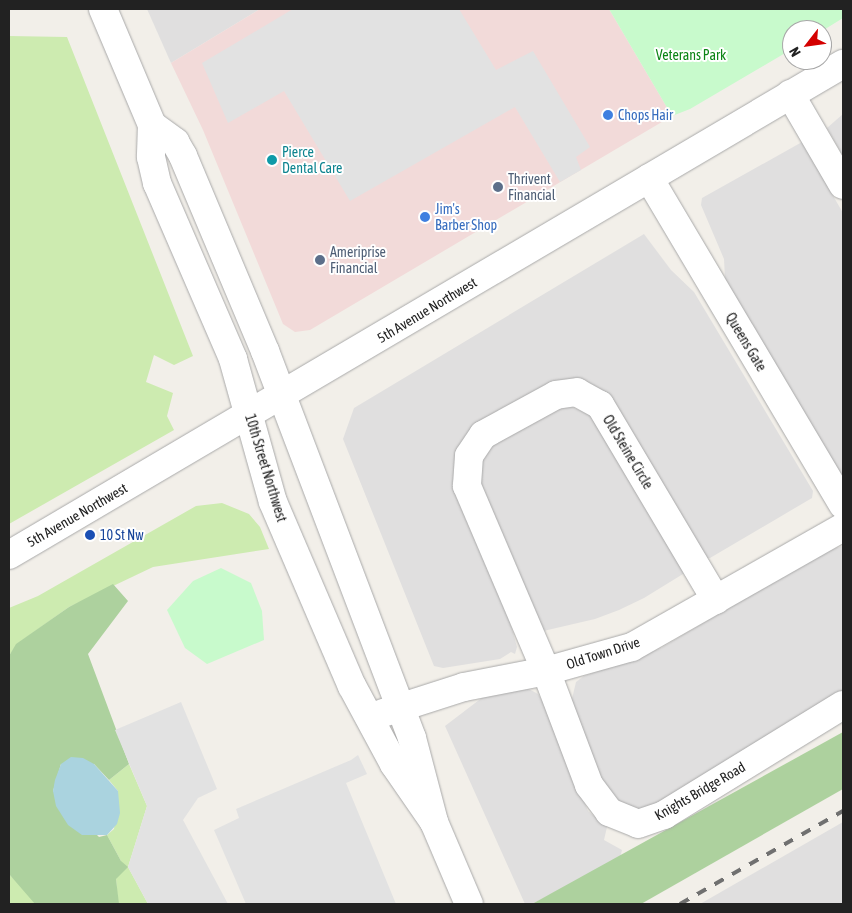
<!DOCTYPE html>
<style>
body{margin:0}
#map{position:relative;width:852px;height:913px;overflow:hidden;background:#f2efe9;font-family:"Asap Condensed",sans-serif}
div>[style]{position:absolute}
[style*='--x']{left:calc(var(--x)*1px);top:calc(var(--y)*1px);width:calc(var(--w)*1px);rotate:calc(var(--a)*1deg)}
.residential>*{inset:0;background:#e0dfdf}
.commercial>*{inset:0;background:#f2dad9}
.grass>*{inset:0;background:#cdebb0}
.forest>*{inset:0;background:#add19e}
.park>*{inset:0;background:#c8facc}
.parking>*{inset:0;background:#e2e2e2}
.water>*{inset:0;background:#aad3df}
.roads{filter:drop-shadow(0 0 1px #a9a9a9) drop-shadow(0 0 1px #a9a9a9)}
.minor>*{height:28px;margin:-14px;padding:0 14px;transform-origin:14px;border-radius:14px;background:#fff}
.rail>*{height:4px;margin-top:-2px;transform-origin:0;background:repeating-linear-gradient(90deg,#707070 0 10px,transparent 0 20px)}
.dots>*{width:14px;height:14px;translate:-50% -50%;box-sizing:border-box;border:2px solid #fff;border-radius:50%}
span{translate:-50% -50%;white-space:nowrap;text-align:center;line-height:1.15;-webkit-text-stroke:4px #fff;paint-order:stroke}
.park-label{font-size:14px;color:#0c8416}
.shop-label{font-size:14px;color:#366cbe}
.left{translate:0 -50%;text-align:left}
.culture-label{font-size:14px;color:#0d838f}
.service-label{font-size:14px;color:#4e5e75}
.street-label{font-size:14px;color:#222}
.transit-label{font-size:14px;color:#164399}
.frame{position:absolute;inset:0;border:10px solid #222;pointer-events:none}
.north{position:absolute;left:782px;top:20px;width:50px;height:50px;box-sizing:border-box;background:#fff;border:1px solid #a7a7a7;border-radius:50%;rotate:240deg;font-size:14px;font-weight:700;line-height:20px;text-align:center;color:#222}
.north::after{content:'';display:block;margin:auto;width:18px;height:22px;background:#d40000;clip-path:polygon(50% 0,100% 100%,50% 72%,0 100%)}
</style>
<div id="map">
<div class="residential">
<div style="clip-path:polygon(147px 9px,260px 9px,171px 63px)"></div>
<div style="clip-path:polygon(843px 114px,843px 156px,827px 128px)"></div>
<div style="clip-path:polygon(802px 142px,843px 213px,843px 480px,725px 279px,724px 259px,701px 205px,702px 198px)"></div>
<div style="clip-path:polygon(644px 234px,671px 270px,694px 292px,813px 491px,812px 498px,710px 558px,705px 558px,596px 391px,462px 448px,517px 647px,515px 654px,511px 652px,500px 659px,443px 668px,434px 666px,343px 439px,354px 408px)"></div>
<div style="clip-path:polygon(570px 406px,590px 415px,685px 569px,683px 574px,644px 598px,619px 610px,595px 619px,539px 632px,480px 487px,481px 460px,490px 447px,555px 409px)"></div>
<div style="clip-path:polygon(843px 546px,843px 697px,651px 810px,635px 811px,616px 801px,603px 781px,571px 703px,576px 682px,584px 676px,661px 648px,823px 552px)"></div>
<div style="clip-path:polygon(525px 687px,538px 694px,544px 703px,588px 811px,607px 827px,604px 840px,622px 850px,620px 858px,532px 904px,525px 904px,445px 726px,483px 697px)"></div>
<div style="clip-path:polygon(843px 822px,843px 904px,700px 904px)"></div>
</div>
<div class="commercial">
<div style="clip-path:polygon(260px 9px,609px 9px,672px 116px,310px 330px,295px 332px,283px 324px,203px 130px,171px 63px)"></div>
</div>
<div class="grass">
<div style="clip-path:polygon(9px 36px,67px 37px,193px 356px,174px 365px,154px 355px,146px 382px,173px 393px,167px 416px,174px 430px,9px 524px)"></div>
<div style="clip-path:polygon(222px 503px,249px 514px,260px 527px,269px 549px,153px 567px,69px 607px,17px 644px,9px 656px,9px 608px,38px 596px,196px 506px)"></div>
<div style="clip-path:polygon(129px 764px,147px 806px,128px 867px,148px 904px,118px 904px,116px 879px,121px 861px,107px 835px,114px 829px,118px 791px,109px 780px)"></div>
<div style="clip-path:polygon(9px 874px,32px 898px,35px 904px,9px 904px)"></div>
</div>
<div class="forest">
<div style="clip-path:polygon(113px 584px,128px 601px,88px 654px,129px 764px,109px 780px,94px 764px,61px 764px,53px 791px,99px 837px,107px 835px,121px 861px,128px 867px,116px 879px,119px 904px,35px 904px,9px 874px,9px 656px,16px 644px,69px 607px)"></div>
<div style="clip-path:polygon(843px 732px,843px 789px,641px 904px,532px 904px)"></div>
</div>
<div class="park">
<div style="clip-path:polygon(609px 9px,843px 9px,843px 18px,822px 31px,792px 30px,792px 49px,690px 109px,672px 116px)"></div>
<div style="clip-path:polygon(221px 568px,251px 583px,262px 611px,264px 640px,207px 664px,185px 648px,167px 610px,193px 581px)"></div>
</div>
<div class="parking">
<div style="clip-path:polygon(293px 9px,459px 9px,496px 70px,533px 51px,590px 147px,576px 157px,581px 170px,560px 182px,515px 107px,350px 201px,284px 91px,228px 123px,202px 63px)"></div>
<div style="clip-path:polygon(181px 702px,217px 789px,198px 798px,183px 820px,228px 904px,148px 904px,128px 867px,147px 806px,115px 730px)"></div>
<div style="clip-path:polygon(358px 755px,367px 774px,346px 783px,396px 904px,246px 904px,214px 830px,239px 818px,236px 809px,351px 760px)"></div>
</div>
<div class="water">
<div style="clip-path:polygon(71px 757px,83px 758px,94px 764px,118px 791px,120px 813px,117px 824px,107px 835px,82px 835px,68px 825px,56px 806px,53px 791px,55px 780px,61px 764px)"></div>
</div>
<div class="roads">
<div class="minor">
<div style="--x:103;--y:9;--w:126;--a:67.1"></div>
<div style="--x:152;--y:125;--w:32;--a:92"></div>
<div style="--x:151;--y:157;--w:27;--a:77"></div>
<div style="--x:157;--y:183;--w:192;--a:66.6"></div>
<div style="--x:233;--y:359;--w:148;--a:74.4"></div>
<div style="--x:273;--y:502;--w:200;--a:66.8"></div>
<div style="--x:352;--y:686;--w:89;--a:61.7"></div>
<div style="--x:394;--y:764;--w:70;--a:55.4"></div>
<div style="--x:790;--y:94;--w:105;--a:59.8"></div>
<div style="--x:152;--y:125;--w:29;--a:36"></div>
<div style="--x:175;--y:142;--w:16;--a:60"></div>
<div style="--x:183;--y:156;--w:212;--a:67.2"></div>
<div style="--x:265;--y:351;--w:414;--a:69.2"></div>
<div style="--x:412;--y:738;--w:87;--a:75.3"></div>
<div style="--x:434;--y:822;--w:89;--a:66.9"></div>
<div style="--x:649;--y:178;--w:380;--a:59.3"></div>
<div style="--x:9;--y:555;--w:968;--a:-30.49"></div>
<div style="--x:716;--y:600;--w:227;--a:-120.7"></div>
<div style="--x:600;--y:405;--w:26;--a:-151"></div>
<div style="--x:577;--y:392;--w:21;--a:172"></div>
<div style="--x:556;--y:395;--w:83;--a:151.3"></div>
<div style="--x:483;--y:435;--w:25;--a:124"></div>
<div style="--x:469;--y:456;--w:30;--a:94"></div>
<div style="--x:467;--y:486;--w:201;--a:66.9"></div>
<div style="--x:546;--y:671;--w:122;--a:69.3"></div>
<div style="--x:589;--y:785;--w:34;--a:53"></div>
<div style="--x:609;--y:812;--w:31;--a:22"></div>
<div style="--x:638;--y:824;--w:28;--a:-19"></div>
<div style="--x:664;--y:815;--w:210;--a:-31.6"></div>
<div style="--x:383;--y:713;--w:85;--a:-17.8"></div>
<div style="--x:464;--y:687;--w:84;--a:-11"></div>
<div style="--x:546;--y:671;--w:89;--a:-15.6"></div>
<div style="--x:632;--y:647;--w:243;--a:-29.6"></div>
</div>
</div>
<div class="rail">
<div style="--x:680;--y:904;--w:188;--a:-29.7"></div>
</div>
<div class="dots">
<div style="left:608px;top:115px;background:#3f7fe0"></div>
<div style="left:272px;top:160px;background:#0f9aa8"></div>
<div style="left:498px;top:187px;background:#5c6f8a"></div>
<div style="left:425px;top:217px;background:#3f7fe0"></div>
<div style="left:320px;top:260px;background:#5c6f8a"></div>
<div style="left:90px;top:535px;background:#1a4fb4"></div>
</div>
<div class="park-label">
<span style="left:691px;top:55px">Veterans Park</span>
</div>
<div class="shop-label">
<span class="left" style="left:618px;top:115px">Chops Hair</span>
<span class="left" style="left:435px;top:217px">Jim's<br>Barber Shop</span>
</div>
<div class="culture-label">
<span class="left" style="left:282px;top:160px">Pierce<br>Dental Care</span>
</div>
<div class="service-label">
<span class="left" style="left:508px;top:187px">Thrivent<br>Financial</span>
<span class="left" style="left:330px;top:260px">Ameriprise<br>Financial</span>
</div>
<div class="street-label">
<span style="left:427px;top:310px;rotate:-31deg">5th Avenue Northwest</span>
<span style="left:746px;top:342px;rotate:59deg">Queens Gate</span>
<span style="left:628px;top:452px;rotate:59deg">Old Steine Circle</span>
<span style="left:266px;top:468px;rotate:73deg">10th Street Northwest</span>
<span style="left:77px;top:515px;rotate:-30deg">5th Avenue Northwest</span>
<span style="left:603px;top:653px;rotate:-18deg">Old Town Drive</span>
<span style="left:700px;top:791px;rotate:-30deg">Knights Bridge Road</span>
</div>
<div class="transit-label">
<span class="left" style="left:100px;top:535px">10 St Nw</span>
</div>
<div class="frame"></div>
<div class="north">N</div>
</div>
